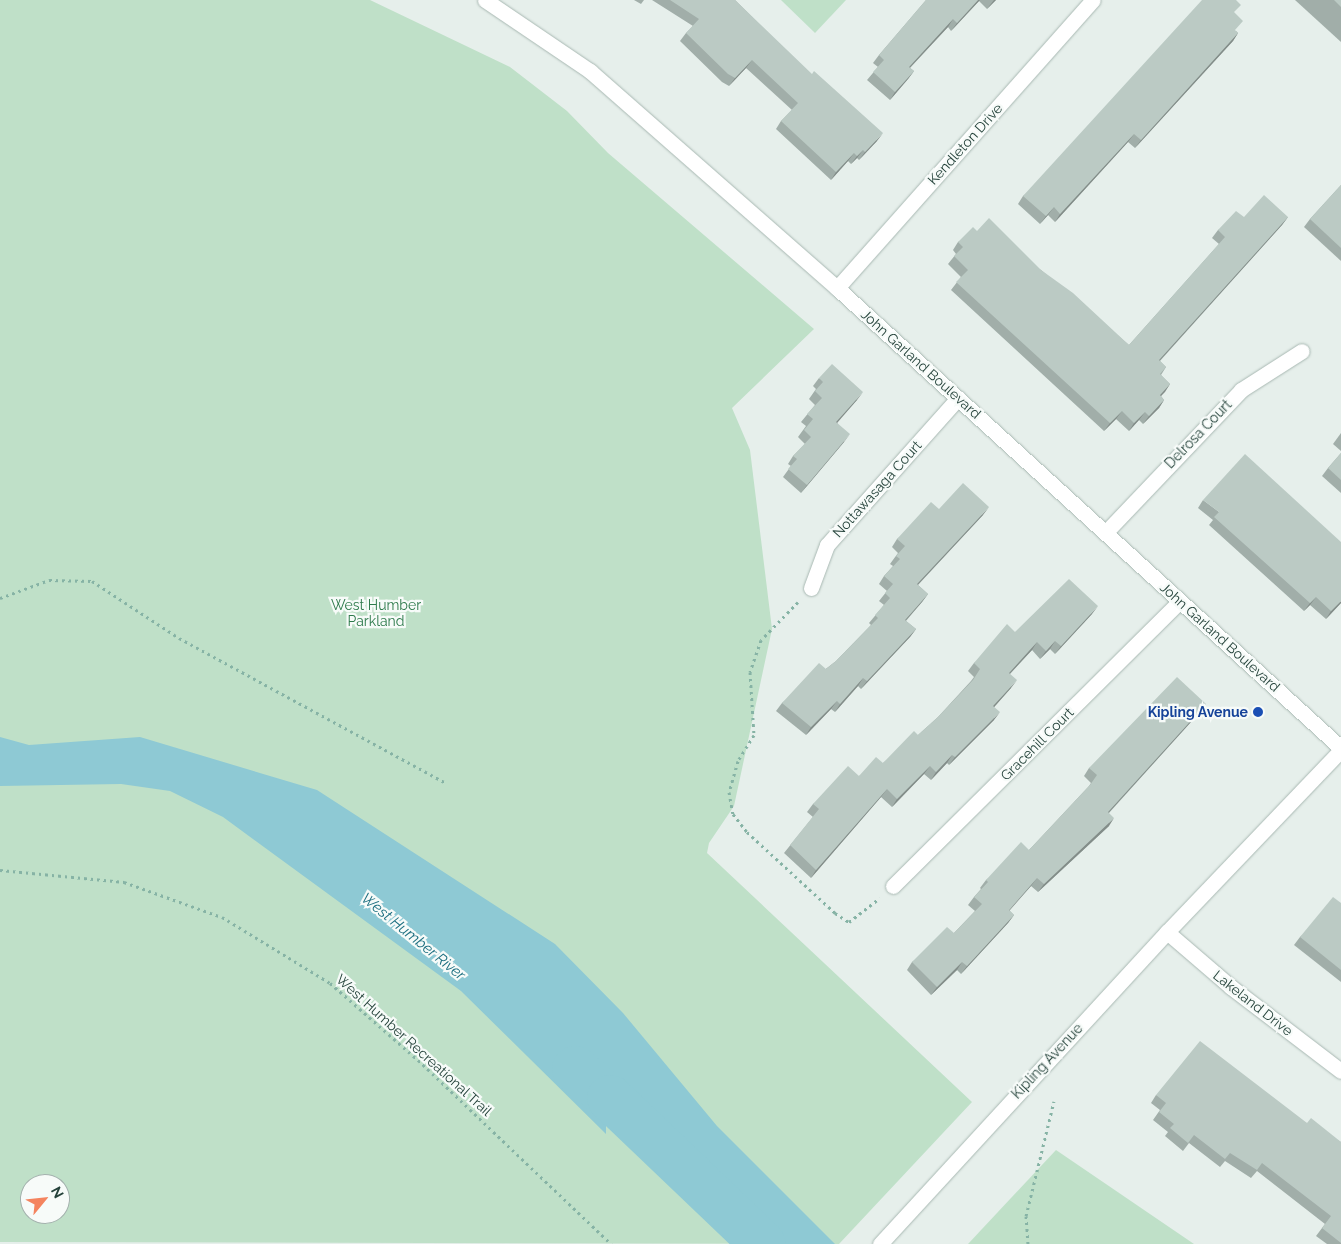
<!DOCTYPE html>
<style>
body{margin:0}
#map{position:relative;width:1341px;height:1244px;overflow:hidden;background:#e6efeb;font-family:Raleway,sans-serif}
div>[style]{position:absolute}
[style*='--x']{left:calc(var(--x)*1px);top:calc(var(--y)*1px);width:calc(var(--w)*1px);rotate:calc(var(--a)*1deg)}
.green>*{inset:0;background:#bfe0c8}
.water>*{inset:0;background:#8ec9d4}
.river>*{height:46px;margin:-23px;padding:0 23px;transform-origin:23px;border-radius:23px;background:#8ec9d4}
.path>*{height:3px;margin-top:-1.5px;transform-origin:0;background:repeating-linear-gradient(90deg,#86b3a5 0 2.5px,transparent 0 6.5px)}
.roads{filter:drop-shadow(0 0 1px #a8b8b2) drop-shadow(0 0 1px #a8b8b2)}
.street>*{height:15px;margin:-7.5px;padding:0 7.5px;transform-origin:7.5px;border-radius:7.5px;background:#fff}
.secondary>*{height:15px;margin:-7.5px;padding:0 7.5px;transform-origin:7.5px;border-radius:7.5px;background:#fff}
.wall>*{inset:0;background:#a1aea9}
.shaded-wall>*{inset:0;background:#838d89}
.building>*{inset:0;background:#bbcac4}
.dots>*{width:14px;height:14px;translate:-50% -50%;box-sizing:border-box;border:2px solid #f7fbf9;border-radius:50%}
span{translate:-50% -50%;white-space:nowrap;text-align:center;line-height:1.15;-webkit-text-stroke:4.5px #f7fbf9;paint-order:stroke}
.street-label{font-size:14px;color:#24423a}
.park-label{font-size:14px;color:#2d7a4b}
.transit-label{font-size:14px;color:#164399;font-weight:700}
.right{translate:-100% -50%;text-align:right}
.water-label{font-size:15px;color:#1c6f80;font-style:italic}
.north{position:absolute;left:20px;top:1174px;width:50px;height:50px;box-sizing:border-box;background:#f7fbf9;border:1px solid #a3b1ad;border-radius:50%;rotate:62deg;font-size:14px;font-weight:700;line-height:20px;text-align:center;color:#24423a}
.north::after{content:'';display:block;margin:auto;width:18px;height:22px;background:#f4845f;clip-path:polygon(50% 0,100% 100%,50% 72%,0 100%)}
</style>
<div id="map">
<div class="green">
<div style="clip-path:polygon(evenodd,0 0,370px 0,510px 67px,567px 111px,608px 153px,814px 329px,732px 408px,750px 450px,772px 629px,734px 806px,709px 843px,707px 853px,972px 1102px,839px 1244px,0 1242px,0 0,30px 1184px,60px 1184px,60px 1214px,30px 1214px,30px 1184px)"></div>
<div style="clip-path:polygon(781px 0,846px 0,815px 33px)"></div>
<div style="clip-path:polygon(1056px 1150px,1194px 1244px,968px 1244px)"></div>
</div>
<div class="water">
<div style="clip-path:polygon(0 737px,29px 745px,140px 737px,317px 790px,555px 944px,623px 1013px,717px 1126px,835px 1244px,779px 1244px,681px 1135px,631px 1108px,606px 1115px,606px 1134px,461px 991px,223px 817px,170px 791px,121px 784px,0 786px)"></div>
</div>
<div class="river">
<div style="--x:575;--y:1069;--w:45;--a:39.6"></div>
<div style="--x:610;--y:1098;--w:211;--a:43.7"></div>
</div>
<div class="path">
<div style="--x:0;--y:598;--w:52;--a:-20.2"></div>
<div style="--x:49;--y:580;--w:43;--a:1.3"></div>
<div style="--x:92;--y:581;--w:104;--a:33.2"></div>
<div style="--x:179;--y:638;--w:302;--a:28.5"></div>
<div style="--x:798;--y:602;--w:53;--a:134.2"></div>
<div style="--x:761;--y:640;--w:34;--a:109"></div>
<div style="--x:750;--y:672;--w:63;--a:86.4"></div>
<div style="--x:754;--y:735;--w:31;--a:122"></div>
<div style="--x:738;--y:761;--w:32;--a:106"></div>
<div style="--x:729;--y:792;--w:22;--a:80"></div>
<div style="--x:733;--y:814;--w:23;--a:52"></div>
<div style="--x:747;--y:832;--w:120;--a:42.6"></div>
<div style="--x:835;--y:913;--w:17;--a:33"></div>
<div style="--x:849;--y:922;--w:39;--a:-38"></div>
<div style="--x:0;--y:870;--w:125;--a:5.5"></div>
<div style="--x:124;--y:882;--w:104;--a:19.7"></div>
<div style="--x:222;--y:917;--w:127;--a:31.4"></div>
<div style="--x:330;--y:983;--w:117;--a:41.2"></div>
<div style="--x:418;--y:1060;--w:267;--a:43.6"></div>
<div style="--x:1028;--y:1244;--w:28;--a:-94"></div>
<div style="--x:1026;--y:1216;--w:118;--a:-76.3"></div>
</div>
<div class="roads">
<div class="street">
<div style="--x:837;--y:288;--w:385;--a:-48.4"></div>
<div style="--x:1106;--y:532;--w:196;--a:-46.4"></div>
<div style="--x:1241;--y:390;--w:72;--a:-32.6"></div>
<div style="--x:811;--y:588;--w:46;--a:-69.6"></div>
<div style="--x:827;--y:545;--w:197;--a:-48.3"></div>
<div style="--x:893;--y:886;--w:404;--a:-44.8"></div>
<div style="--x:1167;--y:932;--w:84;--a:40.7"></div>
<div style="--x:1231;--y:987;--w:138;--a:37.4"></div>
</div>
<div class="secondary">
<div style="--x:485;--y:0;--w:127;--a:34.1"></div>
<div style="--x:590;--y:71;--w:329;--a:41.3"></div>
<div style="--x:837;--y:288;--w:682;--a:42.39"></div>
<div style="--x:880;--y:1244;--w:424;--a:-47.4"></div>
<div style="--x:1167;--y:932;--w:252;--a:-46.3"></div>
</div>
</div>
<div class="wall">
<div style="clip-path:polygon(634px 0,644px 0,641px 4px)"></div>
<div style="clip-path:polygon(652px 0,735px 0,877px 141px,859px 160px,857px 158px,851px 164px,848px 161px,831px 180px,776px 129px,781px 121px,792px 110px,746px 68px,729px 86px,722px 82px,680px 41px,686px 33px,693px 26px)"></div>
<div style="clip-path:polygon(926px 0,996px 0,987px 9px,979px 1px,951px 31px,948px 27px,910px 68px,914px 71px,908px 79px,890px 100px,867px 80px,878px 67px,873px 63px,879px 55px)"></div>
<div style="clip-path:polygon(1295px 0,1341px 0,1341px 42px)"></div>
<div style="clip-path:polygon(1236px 31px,1238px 33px,1233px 41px,1135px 148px,1128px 142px,1055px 222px,1048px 215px,1040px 224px,1018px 204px,1023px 196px)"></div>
<div style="clip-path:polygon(1341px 185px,1341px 261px,1304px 227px,1310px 219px)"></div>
<div style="clip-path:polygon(1244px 217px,1288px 217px,1282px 225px,1160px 361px,1166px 367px,1161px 375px,1170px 384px,1161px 396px,1164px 400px,1159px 408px,1143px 424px,1139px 420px,1129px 431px,1116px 419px,1104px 431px,951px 290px,961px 277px,948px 264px,956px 254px,953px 250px,958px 242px,977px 231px,1041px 270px,1129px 345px,1219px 244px,1212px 238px,1218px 230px)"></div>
<div style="clip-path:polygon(819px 378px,857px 400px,837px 422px,844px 442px,801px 493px,783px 477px,791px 466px,788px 464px,793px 456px,805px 444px,798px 437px,806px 426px,801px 422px,815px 405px,809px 399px,816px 389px,813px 386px)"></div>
<div style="clip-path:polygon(1341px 433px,1341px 451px,1333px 444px)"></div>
<div style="clip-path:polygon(1341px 453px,1341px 493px,1322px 476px,1328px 468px)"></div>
<div style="clip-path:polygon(1203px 500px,1341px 603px,1326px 619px,1310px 605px,1304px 611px,1209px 525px,1213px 520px,1198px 508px)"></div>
<div style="clip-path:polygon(939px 509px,983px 515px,918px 585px,928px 594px,922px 602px,906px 621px,916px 629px,910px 637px,861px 689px,858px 686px,835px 712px,831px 709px,806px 735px,776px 711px,782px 703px,836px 661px,871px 625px,869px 623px,884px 605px,879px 601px,887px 591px,879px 584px,884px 576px,893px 566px,890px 564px,898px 553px,892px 547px,897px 539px)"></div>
<div style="clip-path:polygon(1092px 614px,1055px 654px,1050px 649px,1040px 659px,1032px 650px,1010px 674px,1011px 688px,994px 707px,994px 720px,949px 765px,947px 763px,931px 780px,924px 774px,892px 807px,881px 797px,811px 878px,784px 853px,813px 817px,807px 812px,813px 804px,859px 776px,883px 763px,918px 735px,938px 717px,971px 681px,974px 677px,968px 671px,974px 663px,1015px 632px)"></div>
<div style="clip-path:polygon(1200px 712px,1109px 813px,1109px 826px,1038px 892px,1031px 886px,1009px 910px,1014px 915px,1008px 923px,961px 974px,957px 970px,931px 995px,907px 970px,912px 962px,954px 933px,975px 911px,968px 905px,974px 897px,981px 889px,980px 888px,986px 880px,1029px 850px,1089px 786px,1091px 783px,1084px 776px,1089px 768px)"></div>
<div style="clip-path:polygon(1341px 903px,1341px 982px,1294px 945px,1300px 937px)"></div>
<div style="clip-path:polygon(1156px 1095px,1307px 1123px,1341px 1142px,1341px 1244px,1327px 1244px,1316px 1236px,1325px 1224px,1257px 1171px,1251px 1178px,1225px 1161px,1220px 1167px,1189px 1143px,1183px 1151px,1165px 1136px,1168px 1132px,1153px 1120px,1160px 1110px,1151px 1103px)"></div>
</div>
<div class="shaded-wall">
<div style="clip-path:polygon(978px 0,980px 0,951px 31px,957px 23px)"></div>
<div style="clip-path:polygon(994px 0,996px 0,987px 9px)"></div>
<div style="clip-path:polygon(953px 19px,948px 27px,903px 75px,909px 67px)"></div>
<div style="clip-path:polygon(1238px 33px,1233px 41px,1135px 148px,1141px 140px)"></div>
<div style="clip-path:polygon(752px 60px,746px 68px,729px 86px,735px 78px)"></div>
<div style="clip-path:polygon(914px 71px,908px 79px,890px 100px,895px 92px)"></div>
<div style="clip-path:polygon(883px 133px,877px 141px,859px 160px,865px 152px)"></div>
<div style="clip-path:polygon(1134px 134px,1128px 142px,1055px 222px,1060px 214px)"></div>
<div style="clip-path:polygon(863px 150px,857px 158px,851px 164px,857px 156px)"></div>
<div style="clip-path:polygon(854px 153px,848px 161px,831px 180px,836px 172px)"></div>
<div style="clip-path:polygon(1054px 207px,1048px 215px,1040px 224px,1046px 216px)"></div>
<div style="clip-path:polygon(1288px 217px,1282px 225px,1153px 368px,1159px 360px)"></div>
<div style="clip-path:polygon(1170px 384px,1165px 392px,1154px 403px,1160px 395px)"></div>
<div style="clip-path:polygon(863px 392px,857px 400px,831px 430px,836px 422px)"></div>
<div style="clip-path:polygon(1164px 400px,1159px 408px,1143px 424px,1149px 416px)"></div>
<div style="clip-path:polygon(1122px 411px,1116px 419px,1104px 431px,1110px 423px)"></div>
<div style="clip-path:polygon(1145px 412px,1139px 420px,1129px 431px,1134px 423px)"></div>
<div style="clip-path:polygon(850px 434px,844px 442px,801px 493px,807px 485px)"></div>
<div style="clip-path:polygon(989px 507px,983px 515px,911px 592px,917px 584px)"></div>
<div style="clip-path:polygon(928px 594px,922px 602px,899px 628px,905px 620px)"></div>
<div style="clip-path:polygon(1316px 597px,1310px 605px,1304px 611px,1310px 603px)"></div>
<div style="clip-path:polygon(1341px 601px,1341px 603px,1326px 619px,1331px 611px)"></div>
<div style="clip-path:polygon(1098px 606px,1092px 614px,1055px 654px,1061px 646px)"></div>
<div style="clip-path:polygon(916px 629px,910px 637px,861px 689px,867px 681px)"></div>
<div style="clip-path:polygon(1055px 641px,1050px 649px,1040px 659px,1046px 651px)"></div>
<div style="clip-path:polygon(1037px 642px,1032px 650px,1003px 681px,1009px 673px)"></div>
<div style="clip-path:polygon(863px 678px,858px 686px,835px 712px,840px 704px)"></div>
<div style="clip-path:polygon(1017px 680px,1011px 688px,988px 714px,993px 706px)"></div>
<div style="clip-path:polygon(837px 701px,831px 709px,806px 735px,811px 727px)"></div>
<div style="clip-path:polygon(1206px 704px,1200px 712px,1102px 820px,1108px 812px)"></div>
<div style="clip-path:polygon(1000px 712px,994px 720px,949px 765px,955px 757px)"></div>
<div style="clip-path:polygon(952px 755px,947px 763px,931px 780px,936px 772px)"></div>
<div style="clip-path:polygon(930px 766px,924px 774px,892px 807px,897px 799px)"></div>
<div style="clip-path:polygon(887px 789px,881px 797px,811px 878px,816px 870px)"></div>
<div style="clip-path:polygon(1114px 818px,1109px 826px,1038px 892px,1044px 884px)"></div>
<div style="clip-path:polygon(1037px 878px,1031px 886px,1003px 918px,1009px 910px)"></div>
<div style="clip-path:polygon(1014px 915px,1008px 923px,961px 974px,967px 966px)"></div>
<div style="clip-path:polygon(962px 962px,957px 970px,931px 995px,937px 987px)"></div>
</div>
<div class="building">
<div style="clip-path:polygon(670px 0,735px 0,812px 74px,814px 71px,883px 133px,865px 152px,863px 150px,857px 156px,854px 153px,836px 172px,781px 121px,798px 103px,752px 60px,735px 78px,728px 74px,686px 33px,699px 19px)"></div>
<div style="clip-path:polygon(926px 0,978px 0,957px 23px,953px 19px,909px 67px,914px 71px,895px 92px,873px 72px,884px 60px,879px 55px)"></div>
<div style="clip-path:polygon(1202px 0,1236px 0,1241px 5px,1234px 12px,1243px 21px,1235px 30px,1238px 33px,1141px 140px,1134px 134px,1060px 214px,1054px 207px,1046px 216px,1023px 196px)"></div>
<div style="clip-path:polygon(1334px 0,1341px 0,1341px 7px)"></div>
<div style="clip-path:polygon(1341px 185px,1341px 248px,1310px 219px)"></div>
<div style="clip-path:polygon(1264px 195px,1288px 217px,1159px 360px,1166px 367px,1160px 374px,1170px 384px,1160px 395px,1164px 400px,1149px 416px,1145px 412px,1134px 423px,1122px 411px,1110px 423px,956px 282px,968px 270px,954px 256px,963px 247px,958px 242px,973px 227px,977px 231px,989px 218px,1041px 270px,1073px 293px,1129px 345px,1225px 237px,1218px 230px,1236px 211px,1244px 217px)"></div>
<div style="clip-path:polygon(832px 364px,863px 392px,836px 422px,850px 434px,807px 485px,788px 469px,797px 459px,793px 456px,811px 437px,804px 430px,813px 419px,807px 414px,822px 398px,815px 391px,823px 382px,819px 378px)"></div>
<div style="clip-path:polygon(1341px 453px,1341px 480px,1328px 468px)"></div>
<div style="clip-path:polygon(1245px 454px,1341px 542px,1341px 601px,1331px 611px,1316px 597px,1310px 603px,1214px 517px,1219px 512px,1203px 500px)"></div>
<div style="clip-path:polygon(963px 483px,989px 507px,917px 584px,928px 594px,905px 620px,916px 629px,867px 681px,863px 678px,840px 704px,837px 701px,811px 727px,782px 703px,819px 663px,826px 669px,836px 661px,878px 618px,875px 615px,890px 598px,885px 593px,893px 584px,884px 576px,900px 559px,896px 556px,905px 546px,897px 539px,931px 502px,939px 509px)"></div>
<div style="clip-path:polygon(1069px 579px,1098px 606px,1061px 646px,1055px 641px,1046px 651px,1037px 642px,1009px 673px,1017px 680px,993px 706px,1000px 712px,955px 757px,952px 755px,936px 772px,930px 766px,897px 799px,887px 789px,816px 870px,790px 845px,819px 809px,813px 804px,848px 766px,859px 776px,876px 757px,883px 763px,914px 731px,918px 735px,938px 717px,973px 680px,980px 669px,974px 663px,1007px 624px,1015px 632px)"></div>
<div style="clip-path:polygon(1177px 677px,1206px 704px,1108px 812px,1114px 818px,1044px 884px,1037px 878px,1009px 910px,1014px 915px,967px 966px,962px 962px,937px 987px,912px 962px,947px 927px,954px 933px,982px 904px,974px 897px,988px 882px,986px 880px,1021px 842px,1029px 850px,1090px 785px,1097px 775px,1089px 768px)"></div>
<div style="clip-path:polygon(1333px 897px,1341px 903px,1341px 970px,1300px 937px)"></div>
<div style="clip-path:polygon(1200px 1041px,1307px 1123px,1311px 1118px,1341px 1142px,1341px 1243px,1322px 1228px,1331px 1216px,1262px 1163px,1257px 1170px,1230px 1153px,1225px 1159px,1194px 1135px,1188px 1143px,1170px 1128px,1174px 1124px,1159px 1112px,1166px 1103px,1156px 1095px)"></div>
</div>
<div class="dots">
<div style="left:1258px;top:712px;background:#1a4fb4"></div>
</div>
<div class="street-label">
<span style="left:965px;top:144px;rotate:-48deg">Kendleton Drive</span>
<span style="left:921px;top:364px;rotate:42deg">John Garland Boulevard</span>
<span style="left:1198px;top:434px;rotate:-46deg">Delrosa Court</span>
<span style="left:877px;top:489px;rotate:-48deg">Nottawasaga Court</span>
<span style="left:1220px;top:637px;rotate:42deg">John Garland Boulevard</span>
<span style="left:1037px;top:744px;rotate:-45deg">Gracehill Court</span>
<span style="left:1253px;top:1003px;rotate:38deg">Lakeland Drive</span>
<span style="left:414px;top:1045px;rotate:42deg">West Humber Recreational Trail</span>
<span style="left:1047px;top:1061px;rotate:-47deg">Kipling Avenue</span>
</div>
<div class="park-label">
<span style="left:376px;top:613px">West Humber<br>Parkland</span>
</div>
<div class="transit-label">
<span class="right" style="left:1248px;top:712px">Kipling Avenue</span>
</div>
<div class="water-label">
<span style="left:413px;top:937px;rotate:39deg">West Humber River</span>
</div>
<div class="north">N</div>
</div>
